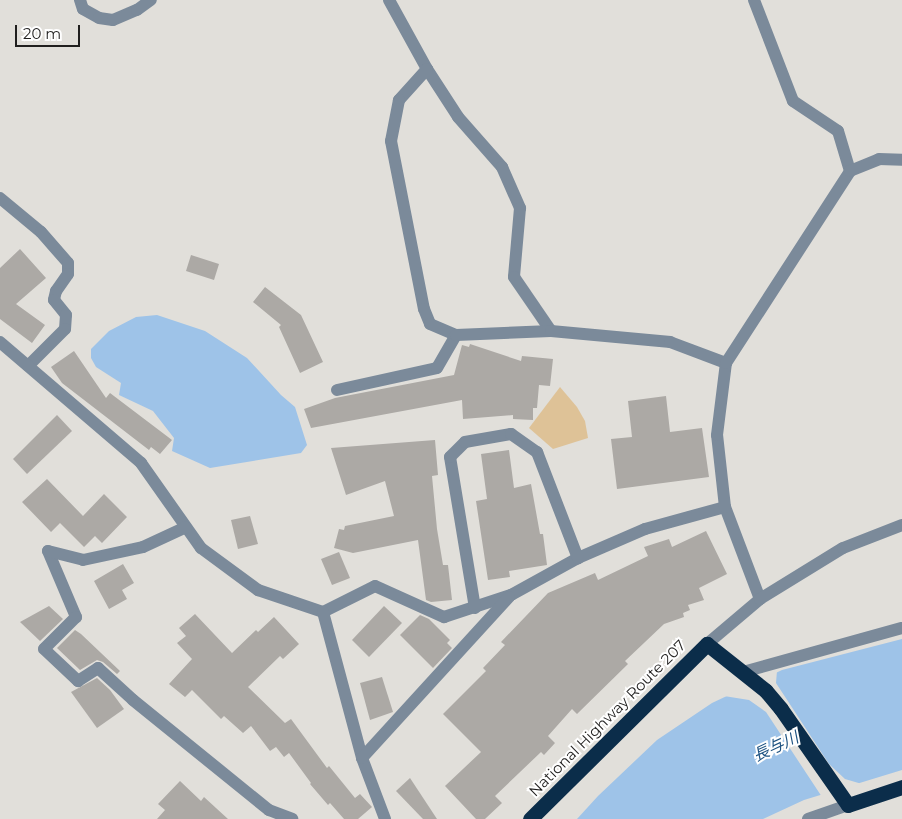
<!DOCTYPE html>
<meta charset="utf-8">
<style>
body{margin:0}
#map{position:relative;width:902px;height:819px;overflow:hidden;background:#e1dfda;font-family:Montserrat,"Noto Sans JP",sans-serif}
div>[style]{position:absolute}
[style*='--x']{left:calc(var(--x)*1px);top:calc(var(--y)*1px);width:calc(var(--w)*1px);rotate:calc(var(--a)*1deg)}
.green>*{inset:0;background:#dec297}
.water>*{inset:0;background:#9ec3e8}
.pier>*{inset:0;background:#e1dfda}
.building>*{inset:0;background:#aca9a5}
.minor>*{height:12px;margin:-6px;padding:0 6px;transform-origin:6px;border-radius:6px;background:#7b8a9a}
.highway>*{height:15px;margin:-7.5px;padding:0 7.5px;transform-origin:7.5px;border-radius:7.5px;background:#0b2d4a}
span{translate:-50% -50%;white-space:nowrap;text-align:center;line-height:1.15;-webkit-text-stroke:4px #fff;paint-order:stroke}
.street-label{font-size:15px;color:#201f1e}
.water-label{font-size:16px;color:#1d5281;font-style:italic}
.scale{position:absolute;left:15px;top:25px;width:65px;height:22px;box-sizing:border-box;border:2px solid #201f1e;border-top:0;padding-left:6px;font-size:15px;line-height:18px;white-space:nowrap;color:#201f1e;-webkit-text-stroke:4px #fff;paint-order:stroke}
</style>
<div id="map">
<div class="green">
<div style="clip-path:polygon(560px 387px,577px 407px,585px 421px,588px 438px,553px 449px,529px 428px)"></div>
</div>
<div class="water">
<div style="clip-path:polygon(157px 315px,205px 331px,247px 358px,281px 395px,295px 407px,307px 445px,301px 453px,210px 468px,172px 451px,174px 438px,153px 411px,119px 395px,121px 383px,96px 367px,91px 358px,91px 349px,109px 331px,136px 317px)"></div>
<div style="clip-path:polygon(902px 639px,902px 770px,804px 800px,763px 819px,577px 819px,598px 796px,657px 740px,712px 703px,782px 670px)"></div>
</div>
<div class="pier">
<div style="clip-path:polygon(777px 671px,776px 683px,829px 764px,845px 779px,862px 784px,822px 797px,766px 712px,749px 700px,724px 696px)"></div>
</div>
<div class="building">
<div style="clip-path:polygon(20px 249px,46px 278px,16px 304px,45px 325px,32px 343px,0 319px,0 268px)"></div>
<div style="clip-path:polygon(191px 255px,219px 264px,214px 280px,186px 271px)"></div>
<div style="clip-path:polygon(265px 287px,301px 315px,323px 362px,300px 373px,279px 327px,281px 325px,253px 302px)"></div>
<div style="clip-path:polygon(470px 344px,521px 361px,522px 356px,553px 359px,550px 386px,539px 385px,537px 408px,533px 408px,533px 420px,513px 419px,513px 415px,463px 419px,462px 400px,311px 428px,304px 409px,335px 398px,454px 375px,462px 345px,469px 347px)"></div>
<div style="clip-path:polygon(74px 351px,106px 398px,110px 393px,172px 440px,160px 454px,151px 447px,149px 450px,62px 383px,51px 367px)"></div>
<div style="clip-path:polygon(666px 396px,670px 432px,702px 428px,709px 477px,617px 489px,611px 439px,632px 437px,628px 401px)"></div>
<div style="clip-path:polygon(57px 415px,72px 431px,27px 474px,13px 459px)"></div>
<div style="clip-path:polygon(435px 440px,438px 475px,432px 476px,437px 529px,443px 565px,448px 565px,452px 600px,431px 602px,426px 600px,418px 540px,353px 553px,334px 548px,339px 529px,344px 530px,345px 526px,394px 516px,385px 481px,346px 495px,331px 448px)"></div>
<div style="clip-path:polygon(509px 450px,514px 488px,531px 484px,540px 534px,543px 534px,547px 565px,509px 571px,510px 577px,488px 580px,476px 501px,487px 499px,481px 454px)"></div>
<div style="clip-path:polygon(47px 479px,83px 516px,104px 494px,127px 517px,102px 543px,95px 536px,84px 547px,60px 523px,51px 532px,22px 502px)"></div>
<div style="clip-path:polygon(250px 516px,258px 544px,238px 549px,231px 520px)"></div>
<div style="clip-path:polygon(706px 531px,727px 574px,699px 588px,704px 600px,688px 605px,690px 610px,683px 613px,684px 617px,664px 624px,625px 661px,628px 664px,577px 714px,572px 709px,548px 736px,555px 743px,544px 755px,541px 752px,495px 796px,502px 803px,485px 819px,476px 819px,445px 786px,481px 752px,443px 714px,486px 671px,483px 668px,505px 645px,501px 642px,548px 593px,595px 573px,598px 580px,648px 556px,644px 547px,669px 539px,672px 547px)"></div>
<div style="clip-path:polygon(339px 552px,350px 578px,332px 585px,321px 559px)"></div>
<div style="clip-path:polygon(123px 564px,134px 583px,122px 590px,127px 599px,109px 609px,94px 581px)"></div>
<div style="clip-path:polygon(49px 606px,63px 619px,40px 641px,20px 622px)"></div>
<div style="clip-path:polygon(384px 606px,402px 623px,369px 657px,352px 640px)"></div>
<div style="clip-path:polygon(195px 614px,232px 653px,256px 630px,258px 632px,274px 617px,299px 644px,283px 659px,280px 656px,248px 687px,285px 723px,291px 719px,327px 768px,329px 766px,355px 798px,360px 794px,372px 807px,358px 819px,344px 819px,330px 803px,328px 805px,310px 784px,311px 783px,289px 753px,284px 757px,276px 747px,270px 751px,251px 726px,243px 733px,224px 716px,221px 719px,192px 690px,185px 697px,169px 684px,192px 659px,177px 643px,186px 636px,179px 628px)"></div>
<div style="clip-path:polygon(420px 615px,429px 619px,450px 640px,447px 643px,452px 648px,433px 668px,400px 635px)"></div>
<div style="clip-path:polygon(75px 630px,81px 634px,120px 671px,117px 674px,103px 662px,97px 660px,80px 670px,57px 648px)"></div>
<div style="clip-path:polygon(382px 677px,393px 712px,370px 720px,360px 683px)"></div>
<div style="clip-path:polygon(97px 678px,110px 690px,124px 709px,97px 728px,71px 692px)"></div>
<div style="clip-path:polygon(410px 778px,437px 819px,423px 819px,396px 791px)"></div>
<div style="clip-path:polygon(180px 781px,201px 801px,204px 797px,228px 819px,157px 819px,165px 810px,158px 804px)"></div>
</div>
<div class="minor">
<div style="--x:80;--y:0;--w:9;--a:72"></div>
<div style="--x:83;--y:9;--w:18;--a:29"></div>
<div style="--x:99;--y:18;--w:14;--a:8"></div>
<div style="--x:113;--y:20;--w:26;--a:-23"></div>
<div style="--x:137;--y:10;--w:17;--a:-36"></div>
<div style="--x:389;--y:0;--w:79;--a:61.2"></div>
<div style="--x:427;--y:69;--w:57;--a:57.1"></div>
<div style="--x:458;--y:117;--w:67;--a:48.7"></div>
<div style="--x:502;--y:167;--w:45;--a:66.3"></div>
<div style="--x:520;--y:208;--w:69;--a:95"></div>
<div style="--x:514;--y:277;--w:65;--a:55.6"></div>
<div style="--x:754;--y:0;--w:108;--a:68.9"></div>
<div style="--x:793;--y:101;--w:54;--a:33.7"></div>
<div style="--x:838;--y:131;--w:42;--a:73.3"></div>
<div style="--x:427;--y:69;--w:42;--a:132.1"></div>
<div style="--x:399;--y:100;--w:42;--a:101"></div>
<div style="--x:391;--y:141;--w:171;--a:78.9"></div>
<div style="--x:424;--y:309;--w:16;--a:68"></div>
<div style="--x:430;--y:324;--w:28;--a:23"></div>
<div style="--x:0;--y:198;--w:53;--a:39.7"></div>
<div style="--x:41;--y:232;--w:41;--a:48.9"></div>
<div style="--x:68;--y:263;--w:11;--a:90"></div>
<div style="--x:68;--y:274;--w:21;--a:125"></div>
<div style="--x:56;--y:291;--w:9;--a:103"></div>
<div style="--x:54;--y:300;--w:19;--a:51"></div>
<div style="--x:66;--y:315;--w:14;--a:94"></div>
<div style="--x:65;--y:329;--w:52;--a:135"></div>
<div style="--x:0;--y:342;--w:186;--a:40.6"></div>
<div style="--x:141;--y:463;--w:104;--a:54.8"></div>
<div style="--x:201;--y:548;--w:71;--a:36.4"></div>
<div style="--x:258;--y:590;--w:69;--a:18.7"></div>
<div style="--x:323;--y:612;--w:58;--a:-26.6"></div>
<div style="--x:375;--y:586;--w:76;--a:24.2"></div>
<div style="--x:444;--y:617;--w:71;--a:-18.2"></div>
<div style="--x:511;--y:595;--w:77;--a:-28.9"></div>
<div style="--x:578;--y:558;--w:73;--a:-23.4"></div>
<div style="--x:645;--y:529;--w:83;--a:-15.4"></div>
<div style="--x:337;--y:390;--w:102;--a:-12.4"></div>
<div style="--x:437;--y:368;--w:38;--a:-60"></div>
<div style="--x:456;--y:335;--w:95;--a:-2.4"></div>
<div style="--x:551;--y:331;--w:120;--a:5.3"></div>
<div style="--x:670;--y:342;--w:60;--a:20.6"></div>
<div style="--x:48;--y:551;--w:72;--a:67"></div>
<div style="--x:76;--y:617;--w:45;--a:135"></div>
<div style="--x:44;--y:649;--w:47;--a:43.3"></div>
<div style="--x:78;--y:681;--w:24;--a:-33"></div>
<div style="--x:98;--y:668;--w:47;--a:42.4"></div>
<div style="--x:133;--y:700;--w:175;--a:39"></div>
<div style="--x:269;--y:810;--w:25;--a:21"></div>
<div style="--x:48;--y:551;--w:36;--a:14"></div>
<div style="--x:83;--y:560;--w:61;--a:-12.2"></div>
<div style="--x:143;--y:547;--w:47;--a:-24.9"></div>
<div style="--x:760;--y:599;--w:98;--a:-110.8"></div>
<div style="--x:725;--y:507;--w:72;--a:-96.3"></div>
<div style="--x:717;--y:435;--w:73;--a:-82.9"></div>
<div style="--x:726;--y:363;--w:229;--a:-57.1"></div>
<div style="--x:850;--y:171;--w:31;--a:-22"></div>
<div style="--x:879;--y:159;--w:23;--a:2"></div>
<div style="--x:475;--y:608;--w:153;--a:-99.4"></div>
<div style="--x:450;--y:457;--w:21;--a:-45"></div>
<div style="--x:465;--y:442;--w:47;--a:-9.9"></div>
<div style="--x:511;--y:434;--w:32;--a:35"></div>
<div style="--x:537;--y:452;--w:114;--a:68.9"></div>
<div style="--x:323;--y:612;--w:151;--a:75"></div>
<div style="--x:362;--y:758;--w:65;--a:69.3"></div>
<div style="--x:707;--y:644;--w:70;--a:-40.3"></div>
<div style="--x:760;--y:599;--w:97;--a:-31.6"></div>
<div style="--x:843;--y:548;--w:63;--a:-21.3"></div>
<div style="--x:743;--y:672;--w:165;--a:-15.5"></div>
<div style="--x:362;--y:758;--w:218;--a:-47.6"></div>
<div style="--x:808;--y:819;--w:42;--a:-19.3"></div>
</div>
<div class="highway">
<div style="--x:530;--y:819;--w:249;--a:-44.7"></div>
<div style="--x:707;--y:644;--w:75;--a:38.5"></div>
<div style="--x:766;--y:691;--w:23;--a:50"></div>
<div style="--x:781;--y:709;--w:117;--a:55.1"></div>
<div style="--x:848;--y:805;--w:57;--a:-18.4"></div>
</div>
<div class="street-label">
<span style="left:607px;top:718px;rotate:-45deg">National Highway Route 207</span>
</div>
<div class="water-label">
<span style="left:776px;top:747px;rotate:-25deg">長与川</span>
</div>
<div class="scale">20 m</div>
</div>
